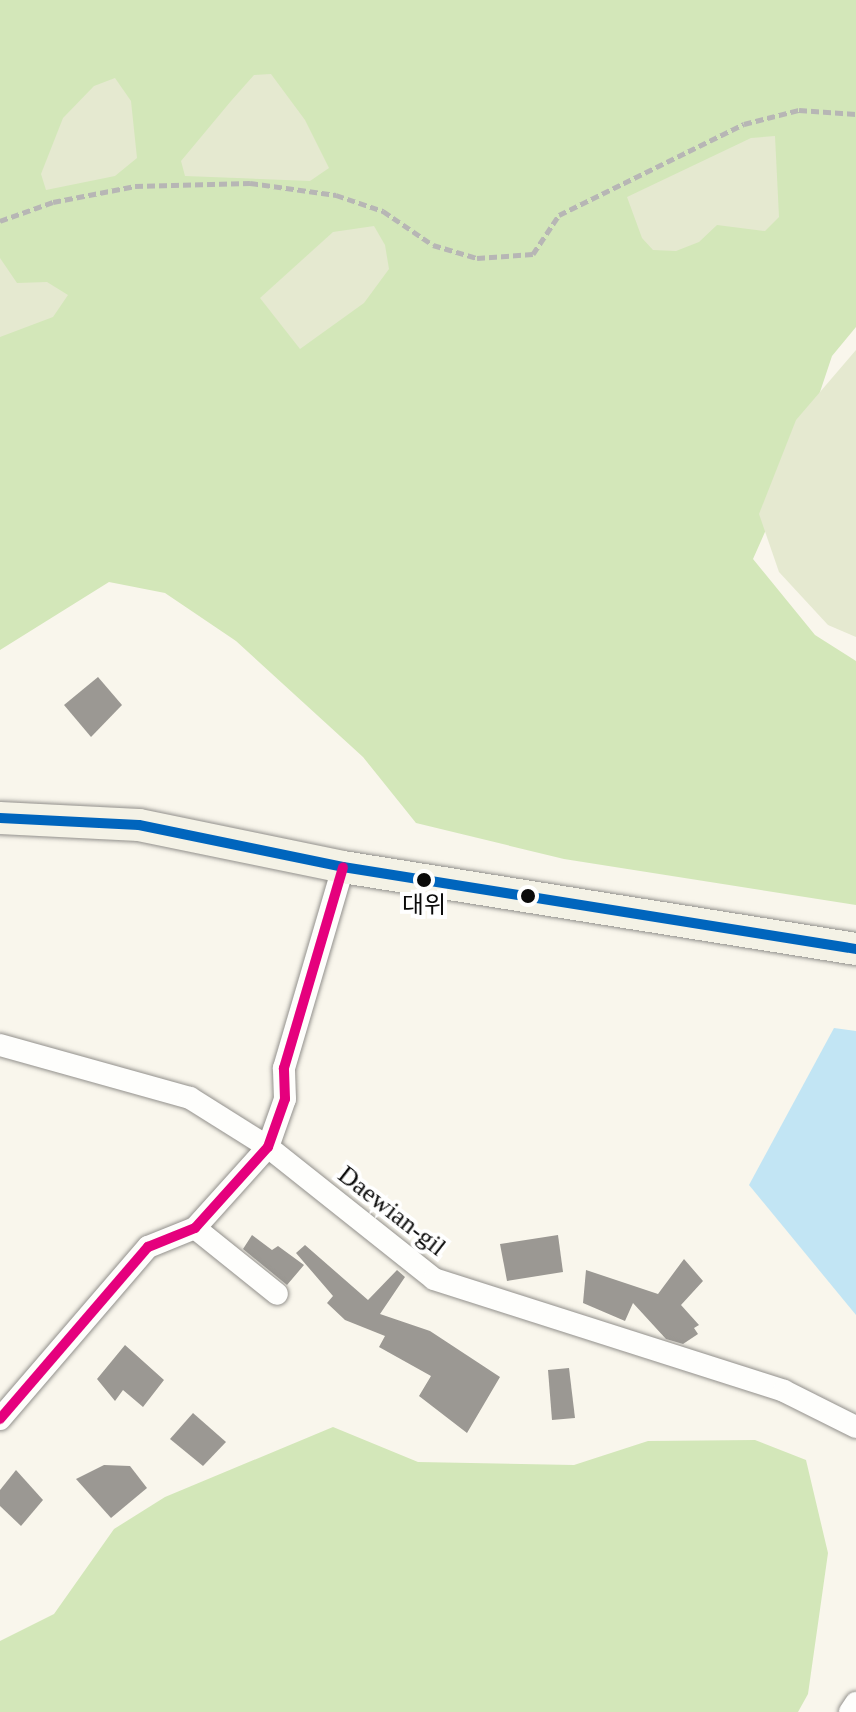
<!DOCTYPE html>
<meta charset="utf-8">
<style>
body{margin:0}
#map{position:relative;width:856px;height:1712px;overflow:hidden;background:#f9f6ec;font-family:"Times New Roman","Noto Sans KR",serif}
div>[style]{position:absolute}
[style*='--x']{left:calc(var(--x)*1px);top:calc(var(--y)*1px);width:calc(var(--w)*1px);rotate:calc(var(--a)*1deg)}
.forest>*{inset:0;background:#d3e7b9}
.cemetery>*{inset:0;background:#e5e9d0}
.water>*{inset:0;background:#c2e5f4}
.building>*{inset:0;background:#9b9893}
.path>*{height:5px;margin-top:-2.5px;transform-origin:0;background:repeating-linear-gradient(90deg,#b7b6b5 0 8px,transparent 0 12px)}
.roads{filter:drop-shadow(0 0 2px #92908c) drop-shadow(0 0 2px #92908c)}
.street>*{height:22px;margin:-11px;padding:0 11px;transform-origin:11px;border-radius:11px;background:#fefefc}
.secondary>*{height:32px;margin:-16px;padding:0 16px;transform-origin:16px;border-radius:16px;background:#f4f2e6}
.bus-1>*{height:10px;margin:-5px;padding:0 5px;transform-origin:5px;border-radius:5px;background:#0065bd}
.bus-2>*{height:10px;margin:-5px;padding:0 5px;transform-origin:5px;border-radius:5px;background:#e5007d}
.dots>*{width:22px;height:22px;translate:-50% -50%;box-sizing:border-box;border:4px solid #fff;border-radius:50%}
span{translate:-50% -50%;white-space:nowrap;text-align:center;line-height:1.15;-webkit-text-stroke:8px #fff;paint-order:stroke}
.bus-label{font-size:24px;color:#0a0a0a}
.street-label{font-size:26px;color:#0a0a0a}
</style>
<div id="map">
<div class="forest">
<div style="clip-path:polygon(0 0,856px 0,856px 327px,832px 356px,799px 455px,753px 559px,815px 635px,856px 661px,856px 905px,564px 859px,416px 823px,363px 757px,236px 641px,165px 593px,109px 582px,0 650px)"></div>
<div style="clip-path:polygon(333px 1427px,418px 1462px,574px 1465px,648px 1441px,755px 1440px,806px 1460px,828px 1553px,808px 1694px,798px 1712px,0 1712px,0 1641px,54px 1614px,114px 1529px,165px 1497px)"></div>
</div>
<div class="cemetery">
<div style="clip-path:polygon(271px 74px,305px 120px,329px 168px,310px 181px,185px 176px,181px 161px,231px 101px,254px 75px)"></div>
<div style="clip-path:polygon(115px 78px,131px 101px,137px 158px,115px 176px,46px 190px,41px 174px,63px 118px,94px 86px)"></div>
<div style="clip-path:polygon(775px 136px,779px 217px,765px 231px,717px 225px,699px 242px,676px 251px,653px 250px,642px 238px,627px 197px,751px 138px)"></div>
<div style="clip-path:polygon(374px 226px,385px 245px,389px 269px,364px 303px,300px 349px,260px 298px,333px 232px)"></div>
<div style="clip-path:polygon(0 258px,17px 283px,47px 282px,68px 295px,53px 317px,0 337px)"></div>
<div style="clip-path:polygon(856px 350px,856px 637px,828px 625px,779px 572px,759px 514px,796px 420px)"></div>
</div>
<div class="water">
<div style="clip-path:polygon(834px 1028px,856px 1031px,856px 1315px,749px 1185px)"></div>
</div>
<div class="building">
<div style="clip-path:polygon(98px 677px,122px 705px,91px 737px,64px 705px)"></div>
<div style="clip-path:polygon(252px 1235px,272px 1250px,278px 1246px,304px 1265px,287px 1285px,243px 1249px)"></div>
<div style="clip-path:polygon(558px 1235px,563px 1272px,507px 1281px,500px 1244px)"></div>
<div style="clip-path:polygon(305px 1245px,368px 1300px,397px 1270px,405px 1277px,380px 1314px,430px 1331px,500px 1377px,467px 1433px,419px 1396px,431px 1376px,379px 1347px,385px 1336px,345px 1320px,327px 1303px,333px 1296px,296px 1253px)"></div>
<div style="clip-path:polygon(684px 1259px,703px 1281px,681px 1305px,699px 1325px,694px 1328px,698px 1334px,683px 1344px,666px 1339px,633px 1303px,625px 1321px,583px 1303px,586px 1270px,658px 1294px)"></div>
<div style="clip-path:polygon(125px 1345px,164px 1380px,143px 1407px,123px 1390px,115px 1401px,97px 1379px)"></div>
<div style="clip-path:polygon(569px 1368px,575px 1418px,552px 1420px,548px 1370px)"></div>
<div style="clip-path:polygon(193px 1413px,226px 1442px,203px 1466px,170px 1439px)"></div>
<div style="clip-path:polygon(104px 1465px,130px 1466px,147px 1488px,111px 1518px,76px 1479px)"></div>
<div style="clip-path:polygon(16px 1470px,43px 1500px,21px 1526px,0 1506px,0 1490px)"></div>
</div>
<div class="path">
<div style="--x:0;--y:221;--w:56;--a:-19.7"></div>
<div style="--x:53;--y:202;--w:84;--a:-11"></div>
<div style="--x:135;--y:186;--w:115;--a:-1.5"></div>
<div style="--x:250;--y:183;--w:87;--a:7.9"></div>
<div style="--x:336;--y:195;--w:50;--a:18.8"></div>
<div style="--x:383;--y:211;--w:60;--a:34.2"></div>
<div style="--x:433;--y:245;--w:46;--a:16.5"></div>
<div style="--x:477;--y:258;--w:56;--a:-4.1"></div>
<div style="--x:533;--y:254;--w:47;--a:-56.3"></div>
<div style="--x:559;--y:215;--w:206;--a:-26.2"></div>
<div style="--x:744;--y:124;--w:57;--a:-14.3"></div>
<div style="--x:799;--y:110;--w:57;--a:4"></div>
</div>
<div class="roads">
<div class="street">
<div style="--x:0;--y:1045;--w:197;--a:15.6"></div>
<div style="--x:190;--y:1098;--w:92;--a:32.1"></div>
<div style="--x:268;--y:1147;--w:212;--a:38.5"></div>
<div style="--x:434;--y:1279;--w:367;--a:17.7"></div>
<div style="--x:784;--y:1391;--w:80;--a:26.6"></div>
<div style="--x:195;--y:1228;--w:105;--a:38.8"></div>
<div style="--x:0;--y:1419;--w:227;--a:-49.3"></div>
<div style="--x:148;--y:1247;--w:51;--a:-22"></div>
<div style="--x:195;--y:1228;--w:109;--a:-48"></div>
<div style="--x:268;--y:1147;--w:51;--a:-70.5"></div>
<div style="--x:285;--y:1099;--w:31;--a:-92"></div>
<div style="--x:284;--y:1068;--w:209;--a:-73.6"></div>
<div style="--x:850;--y:1712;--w:11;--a:-56"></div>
</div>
<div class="secondary">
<div style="--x:0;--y:818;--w:139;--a:2.9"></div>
<div style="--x:139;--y:825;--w:208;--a:11.6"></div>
<div style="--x:343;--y:867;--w:520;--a:9.08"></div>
</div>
</div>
<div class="bus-1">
<div style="--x:0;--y:818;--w:139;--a:2.9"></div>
<div style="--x:139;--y:825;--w:208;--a:11.6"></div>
<div style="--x:343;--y:867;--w:520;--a:9.08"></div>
</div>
<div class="bus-2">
<div style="--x:0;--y:1419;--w:227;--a:-49.3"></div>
<div style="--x:148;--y:1247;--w:51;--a:-22"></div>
<div style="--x:195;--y:1228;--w:109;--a:-48"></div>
<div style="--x:268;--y:1147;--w:51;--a:-70.5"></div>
<div style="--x:285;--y:1099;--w:31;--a:-92"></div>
<div style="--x:284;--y:1068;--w:209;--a:-73.6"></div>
</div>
<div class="dots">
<div style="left:424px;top:880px;background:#0a0a0a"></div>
<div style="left:528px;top:896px;background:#0a0a0a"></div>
</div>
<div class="bus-label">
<span style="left:424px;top:906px">대위</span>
</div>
<div class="street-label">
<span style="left:392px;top:1211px;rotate:38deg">Daewian-gil</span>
</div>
</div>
